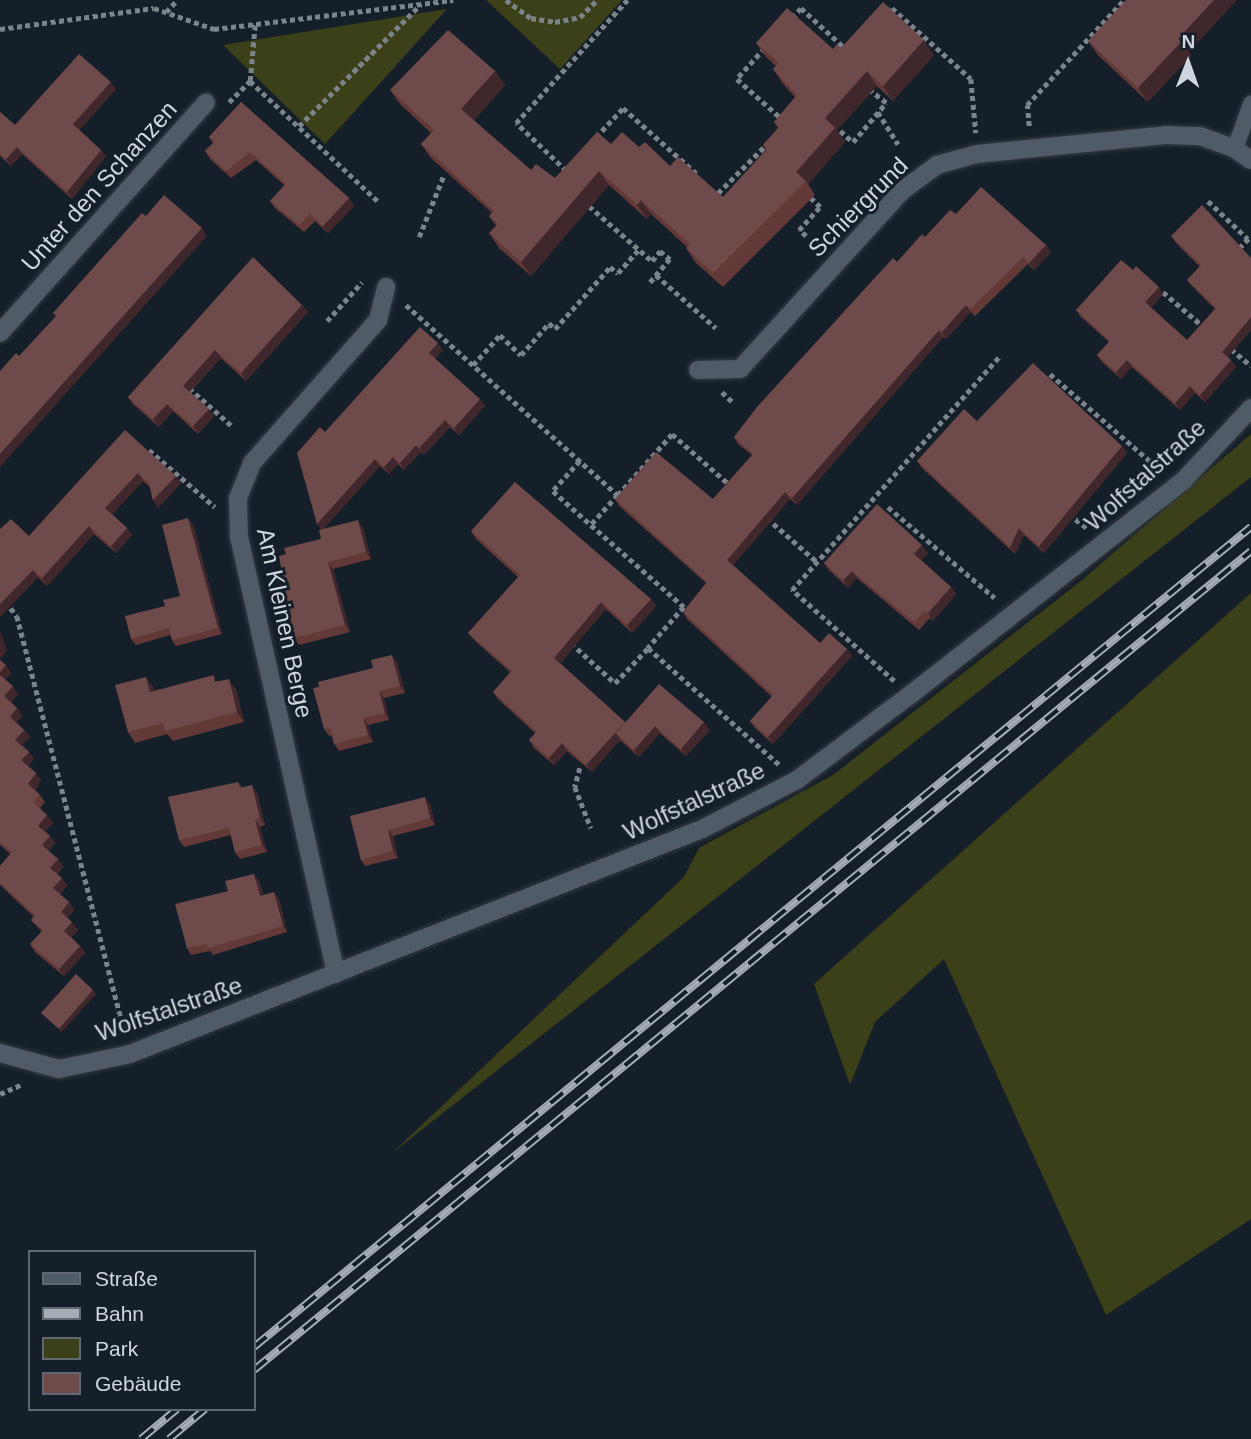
<!DOCTYPE html>
<meta charset="utf-8">
<style>
body{margin:0}
#map{position:relative;width:1251px;height:1439px;overflow:hidden;background:#151f29;font-family:Helvetica,sans-serif}
div>[style]{position:absolute}
[style*='--x']{left:calc(var(--x)*1px);top:calc(var(--y)*1px);width:calc(var(--w)*1px);rotate:calc(var(--a)*1deg)}
.green>*{inset:0;background:#3c4018}
.path>*{height:4.5px;margin-top:-2.25px;transform-origin:0;background:repeating-linear-gradient(90deg,#7b838b 0 5px,transparent 0 8.5px)}
.roads{filter:drop-shadow(0 0 2px #343a42) drop-shadow(0 0 2px #343a42)}
.lane>*{height:16px;margin:-8px;padding:0 8px;transform-origin:8px;border-radius:8px;background:#4f5b66}
.street>*{height:18px;margin:-9px;padding:0 9px;transform-origin:9px;border-radius:9px;background:#4f5b66}
.rail>*{height:8px;margin-top:-4px;transform-origin:0;background:repeating-linear-gradient(90deg,#151f29 0 16px,#a6adb5 0 32px);box-sizing:border-box;border-block:2px solid #a6adb5}
.wall>*{inset:0;background:#633938}
.shaded-wall>*{inset:0;background:#3f272b}
.building>*{inset:0;background:#6f4a4a}
span{translate:-50% -50%;white-space:nowrap;text-align:center;line-height:1.15;-webkit-text-stroke:6px #151f29;paint-order:stroke}
.street-label{font-size:24px;color:#d0d6dd}
.legend{position:absolute;left:28px;top:1250px;width:228px;height:161px;box-sizing:border-box;background:#151f29;border:2px solid #606871;margin:0;padding:9px 12px;list-style:none;font-size:21px;color:#d0d6dd}
.legend li{display:flex;align-items:center;gap:14px;height:35px}
.legend b{width:35px;border:2px solid #606871}
.north{position:absolute;left:1153px;top:28px;width:70px;height:70px;-webkit-text-stroke:5px #151f29;paint-order:stroke;rotate:1deg;font-size:19px;font-weight:700;line-height:28px;text-align:center;color:#d0d6dd}
.north::after{content:'';display:block;margin:auto;width:24px;height:32px;background:#d0d6dd;clip-path:polygon(50% 0,100% 100%,50% 72%,0 100%)}
</style>
<div id="map">
<div class="green">
<div style="clip-path:polygon(486px 0,622px 0,560px 69px)"></div>
<div style="clip-path:polygon(447px 9px,325px 144px,223px 45px)"></div>
<div style="clip-path:polygon(1251px 434px,1251px 477px,391px 1154px,684px 877px,699px 848px,833px 775px,1082px 580px)"></div>
<div style="clip-path:polygon(1251px 593px,1251px 1219px,1106px 1315px,944px 959px,875px 1022px,850px 1085px,814px 984px)"></div>
</div>
<div class="path">
<div style="--x:506;--y:0;--w:31;--a:36"></div>
<div style="--x:531;--y:18;--w:24;--a:9"></div>
<div style="--x:555;--y:22;--w:25;--a:-11"></div>
<div style="--x:580;--y:17;--w:24;--a:-45"></div>
<div style="--x:166;--y:12;--w:16;--a:-47"></div>
<div style="--x:888;--y:12;--w:6;--a:-45"></div>
<div style="--x:892;--y:8;--w:106;--a:41.9"></div>
<div style="--x:971;--y:79;--w:54;--a:84.7"></div>
<div style="--x:792;--y:18;--w:13;--a:-48"></div>
<div style="--x:801;--y:8;--w:62;--a:42.4"></div>
<div style="--x:0;--y:29;--w:155;--a:-7.8"></div>
<div style="--x:154;--y:8;--w:64;--a:19.3"></div>
<div style="--x:214;--y:29;--w:241;--a:-6.9"></div>
<div style="--x:765;--y:48;--w:42;--a:132.1"></div>
<div style="--x:737;--y:79;--w:59;--a:41.6"></div>
<div style="--x:250;--y:81;--w:57;--a:-85"></div>
<div style="--x:229;--y:102;--w:30;--a:-45"></div>
<div style="--x:250;--y:81;--w:175;--a:43.2"></div>
<div style="--x:878;--y:112;--w:38;--a:58"></div>
<div style="--x:834;--y:125;--w:25;--a:42"></div>
<div style="--x:853;--y:142;--w:51;--a:-49.8"></div>
<div style="--x:886;--y:103;--w:24;--a:-142"></div>
<div style="--x:299;--y:126;--w:171;--a:-45"></div>
<div style="--x:1029;--y:126;--w:21;--a:-95"></div>
<div style="--x:1027;--y:105;--w:143;--a:-47.3"></div>
<div style="--x:596;--y:137;--w:40;--a:-47"></div>
<div style="--x:623;--y:108;--w:98;--a:41.7"></div>
<div style="--x:566;--y:171;--w:69;--a:-136.2"></div>
<div style="--x:516;--y:123;--w:166;--a:-47.9"></div>
<div style="--x:718;--y:193;--w:68;--a:-45"></div>
<div style="--x:1208;--y:201;--w:55;--a:43.5"></div>
<div style="--x:589;--y:206;--w:84;--a:41.1"></div>
<div style="--x:652;--y:261;--w:13;--a:-51"></div>
<div style="--x:660;--y:251;--w:13;--a:39"></div>
<div style="--x:670;--y:259;--w:34;--a:130"></div>
<div style="--x:806;--y:236;--w:9;--a:-139"></div>
<div style="--x:799;--y:230;--w:31;--a:-48"></div>
<div style="--x:820;--y:207;--w:18;--a:-137"></div>
<div style="--x:419;--y:237;--w:65;--a:-68.2"></div>
<div style="--x:1239;--y:248;--w:17;--a:-45"></div>
<div style="--x:656;--y:275;--w:80;--a:41.5"></div>
<div style="--x:1163;--y:292;--w:55;--a:40.6"></div>
<div style="--x:406;--y:305;--w:285;--a:41.9"></div>
<div style="--x:618;--y:495;--w:40;--a:132"></div>
<div style="--x:591;--y:525;--w:124;--a:41.4"></div>
<div style="--x:684;--y:607;--w:55;--a:131.3"></div>
<div style="--x:648;--y:648;--w:176;--a:41.6"></div>
<div style="--x:327;--y:321;--w:52;--a:-48.1"></div>
<div style="--x:1231;--y:349;--w:26;--a:40"></div>
<div style="--x:473;--y:365;--w:40;--a:-48"></div>
<div style="--x:500;--y:335;--w:29;--a:44"></div>
<div style="--x:521;--y:355;--w:43;--a:-48.8"></div>
<div style="--x:549;--y:323;--w:8;--a:45"></div>
<div style="--x:555;--y:329;--w:83;--a:-48.4"></div>
<div style="--x:610;--y:267;--w:10;--a:37"></div>
<div style="--x:618;--y:273;--w:30;--a:-49"></div>
<div style="--x:1050;--y:374;--w:146;--a:41.1"></div>
<div style="--x:189;--y:388;--w:57;--a:41.5"></div>
<div style="--x:722;--y:392;--w:16;--a:43"></div>
<div style="--x:149;--y:450;--w:87;--a:40.8"></div>
<div style="--x:580;--y:461;--w:40;--a:132"></div>
<div style="--x:553;--y:491;--w:51;--a:41.8"></div>
<div style="--x:618;--y:495;--w:81;--a:-48.5"></div>
<div style="--x:672;--y:434;--w:79;--a:41.4"></div>
<div style="--x:888;--y:507;--w:140;--a:40.4"></div>
<div style="--x:1069;--y:514;--w:23;--a:38"></div>
<div style="--x:767;--y:518;--w:67;--a:41.3"></div>
<div style="--x:0;--y:595;--w:27;--a:51"></div>
<div style="--x:17;--y:616;--w:431;--a:75.5"></div>
<div style="--x:571;--y:643;--w:59;--a:42.3"></div>
<div style="--x:615;--y:683;--w:48;--a:-46.7"></div>
<div style="--x:894;--y:681;--w:137;--a:-138.3"></div>
<div style="--x:792;--y:590;--w:313;--a:-48.4"></div>
<div style="--x:580;--y:768;--w:20;--a:105"></div>
<div style="--x:575;--y:787;--w:44;--a:68.7"></div>
<div style="--x:0;--y:1094;--w:24;--a:-24"></div>
</div>
<div class="roads">
<div class="lane">
<div style="--x:1235;--y:149;--w:48;--a:-70.4"></div>
</div>
<div class="street">
<div style="--x:0;--y:333;--w:309;--a:-48.2"></div>
<div style="--x:698;--y:370;--w:42;--a:-1.4"></div>
<div style="--x:740;--y:369;--w:242;--a:-47.7"></div>
<div style="--x:903;--y:190;--w:42;--a:-36.3"></div>
<div style="--x:937;--y:165;--w:41;--a:-15.4"></div>
<div style="--x:977;--y:154;--w:190;--a:-5.7"></div>
<div style="--x:1166;--y:135;--w:34;--a:2"></div>
<div style="--x:1200;--y:136;--w:37;--a:20"></div>
<div style="--x:1235;--y:149;--w:19;--a:35"></div>
<div style="--x:336;--y:974;--w:447;--a:-102.5"></div>
<div style="--x:239;--y:538;--w:40;--a:-91.4"></div>
<div style="--x:238;--y:498;--w:38;--a:-68"></div>
<div style="--x:252;--y:463;--w:191;--a:-48.6"></div>
<div style="--x:378;--y:320;--w:34;--a:-76"></div>
<div style="--x:0;--y:1053;--w:61;--a:15.2"></div>
<div style="--x:59;--y:1069;--w:73;--a:-11.9"></div>
<div style="--x:130;--y:1054;--w:615;--a:-21.47"></div>
<div style="--x:702;--y:829;--w:107;--a:-27.3"></div>
<div style="--x:797;--y:780;--w:141;--a:-37"></div>
<div style="--x:910;--y:695;--w:347;--a:-38.1"></div>
<div style="--x:1183;--y:481;--w:100;--a:-47"></div>
</div>
</div>
<div class="rail">
<div style="--x:254;--y:1347;--w:1291;--a:-39.44"></div>
<div style="--x:254;--y:1370;--w:1290;--a:-39.4"></div>
<div style="--x:141;--y:1439;--w:47;--a:-39.8"></div>
<div style="--x:169;--y:1439;--w:47;--a:-39.8"></div>
</div>
<div class="wall">
<div style="clip-path:polygon(1088px 41px,1189px 52px,1191px 56px,1148px 102px,1098px 55px)"></div>
<div style="clip-path:polygon(756px 43px,833px 49px,841px 48px,934px 55px,893px 101px,877px 86px,837px 130px,845px 142px,808px 184px,815px 195px,723px 287px,696px 263px,686px 248px,687px 247px,651px 214px,647px 219px,609px 185px,531px 276px,499px 248px,489px 233px,496px 226px,489px 216px,492px 213px,431px 158px,421px 144px,431px 133px,400px 104px,390px 90px,495px 71px,505px 85px,473px 120px,531px 170px,555px 178px,611px 144px,639px 147px,723px 197px,766px 150px,763px 145px,778px 128px,774px 122px,795px 97px,783px 84px,773px 69px,776px 66px,766px 57px)"></div>
<div style="clip-path:polygon(116px 89px,79px 130px,106px 156px,72px 199px,22px 154px,11px 166px,0 156px,0 112px,15px 125px)"></div>
<div style="clip-path:polygon(241px 102px,349px 198px,354px 206px,328px 233px,315px 221px,304px 232px,275px 208px,270px 201px,284px 185px,256px 160px,231px 178px,210px 159px,205px 151px,213px 143px,209px 137px)"></div>
<div style="clip-path:polygon(956px 214px,1046px 245px,1051px 252px,1034px 270px,1028px 264px,975px 316px,971px 312px,946px 339px,943px 337px,797px 505px,790px 499px,733px 565px,820px 643px,852px 656px,773px 744px,755px 728px,750px 721px,772px 697px,687px 619px,683px 612px,706px 583px,619px 506px,615px 499px,713px 499px,752px 455px,738px 444px,734px 437px,897px 262px,925px 237px)"></div>
<div style="clip-path:polygon(1171px 236px,1251px 258px,1251px 330px,1228px 357px,1236px 367px,1205px 402px,1195px 393px,1180px 410px,1132px 367px,1121px 379px,1102px 362px,1097px 355px,1109px 342px,1081px 317px,1076px 310px,1133px 270px,1163px 294px,1151px 308px,1187px 340px,1215px 309px,1192px 286px,1187px 280px,1200px 267px,1176px 243px)"></div>
<div style="clip-path:polygon(302px 305px,308px 312px,246px 381px,221px 358px,190px 392px,209px 409px,214px 416px,198px 434px,173px 411px,159px 427px,133px 404px,128px 397px)"></div>
<div style="clip-path:polygon(443px 350px,435px 359px,485px 406px,459px 435px,450px 427px,424px 455px,421px 452px,404px 470px,398px 464px,389px 474px,380px 466px,323px 529px,363px 528px,371px 559px,333px 569px,350px 632px,299px 645px,294px 638px,286px 554px,321px 539px,325px 432px)"></div>
<div style="clip-path:polygon(977px 421px,1122px 446px,1127px 453px,1044px 553px,1024px 535px,1015px 554px,922px 468px,917px 461px)"></div>
<div style="clip-path:polygon(125px 430px,181px 483px,158px 508px,153px 500px,150px 487px,143px 481px,112px 514px,127px 528px,132px 535px,116px 553px,94px 534px,47px 586px,38px 577px,0 617px,0 529px,29px 536px)"></div>
<div style="clip-path:polygon(193px 524px,222px 634px,176px 646px,172px 640px,170px 635px,136px 645px,131px 639px,180px 596px)"></div>
<div style="clip-path:polygon(471px 531px,651px 599px,656px 606px,632px 633px,606px 609px,560px 663px,625px 722px,710px 730px,686px 756px,660px 733px,639px 757px,620px 740px,592px 772px,567px 751px,554px 765px,534px 748px,529px 740px,535px 733px,498px 699px,493px 692px,510px 672px,474px 640px,468px 633px,518px 577px,476px 539px)"></div>
<div style="clip-path:polygon(928px 553px,921px 560px,951px 587px,956px 594px,933px 621px,930px 618px,919px 630px,857px 578px,848px 588px,829px 570px,824px 563px)"></div>
<div style="clip-path:polygon(0 660px,11px 673px,5px 679px,18px 694px,11px 702px,17px 708px,22px 716px,16px 722px,24px 730px,30px 737px,22px 745px,29px 752px,34px 759px,28px 766px,36px 773px,41px 780px,35px 790px,40px 795px,45px 802px,40px 808px,53px 823px,45px 831px,50px 836px,55px 843px,48px 851px,58px 859px,63px 867px,57px 874px,67px 886px,60px 894px,69px 902px,74px 910px,67px 918px,78px 930px,71px 937px,80px 946px,85px 953px,64px 976px,35px 952px,30px 944px,42px 932px,31px 920px,34px 917px,0 885px,0 866px,10px 854px,0 845px)"></div>
<div style="clip-path:polygon(397px 662px,405px 693px,384px 698px,389px 720px,368px 725px,373px 742px,339px 751px,334px 744px,332px 735px,329px 736px,324px 729px)"></div>
<div style="clip-path:polygon(218px 681px,236px 689px,244px 722px,173px 741px,167px 734px,135px 743px,128px 732px,153px 687px,154px 691px)"></div>
<div style="clip-path:polygon(238px 782px,242px 788px,257px 793px,265px 825px,260px 827px,267px 852px,240px 859px,235px 852px,231px 835px,184px 847px,179px 840px)"></div>
<div style="clip-path:polygon(430px 804px,435px 825px,393px 836px,398px 858px,365px 866px,361px 860px,350px 816px)"></div>
<div style="clip-path:polygon(259px 881px,263px 895px,279px 899px,287px 932px,213px 955px,210px 951px,191px 955px,187px 948px,228px 891px)"></div>
</div>
<div class="shaded-wall">
<div style="clip-path:polygon(1214px 0,1237px 0,1189px 52px,1191px 56px,1148px 102px,1138px 88px,1178px 39px)"></div>
<div style="clip-path:polygon(924px 40px,934px 55px,893px 101px,883px 86px)"></div>
<div style="clip-path:polygon(495px 71px,505px 85px,471px 124px,461px 109px)"></div>
<div style="clip-path:polygon(867px 71px,877px 86px,837px 130px,845px 142px,808px 184px,796px 172px,825px 118px)"></div>
<div style="clip-path:polygon(111px 82px,116px 89px,78px 131px,73px 124px)"></div>
<div style="clip-path:polygon(17px 147px,22px 154px,11px 166px,6px 159px)"></div>
<div style="clip-path:polygon(101px 150px,106px 156px,72px 199px,67px 192px)"></div>
<div style="clip-path:polygon(599px 171px,609px 185px,531px 276px,521px 262px)"></div>
<div style="clip-path:polygon(349px 198px,354px 206px,328px 233px,323px 226px)"></div>
<div style="clip-path:polygon(641px 200px,651px 214px,647px 219px,637px 205px)"></div>
<div style="clip-path:polygon(202px 228px,207px 236px,0 467px,0 454px)"></div>
<div style="clip-path:polygon(1046px 245px,1051px 252px,1034px 270px,1029px 263px)"></div>
<div style="clip-path:polygon(1159px 287px,1163px 294px,1150px 309px,1145px 302px)"></div>
<div style="clip-path:polygon(302px 305px,308px 312px,246px 381px,241px 373px)"></div>
<div style="clip-path:polygon(966px 305px,971px 312px,946px 339px,942px 332px)"></div>
<div style="clip-path:polygon(1251px 317px,1251px 330px,1226px 359px,1222px 352px)"></div>
<div style="clip-path:polygon(939px 330px,943px 337px,797px 505px,792px 498px)"></div>
<div style="clip-path:polygon(438px 343px,443px 350px,434px 360px,429px 353px)"></div>
<div style="clip-path:polygon(215px 350px,221px 358px,188px 393px,183px 386px)"></div>
<div style="clip-path:polygon(1127px 360px,1132px 367px,1121px 379px,1116px 372px)"></div>
<div style="clip-path:polygon(1231px 360px,1236px 367px,1205px 402px,1200px 395px)"></div>
<div style="clip-path:polygon(1190px 386px,1195px 393px,1180px 410px,1175px 403px)"></div>
<div style="clip-path:polygon(480px 399px,485px 406px,459px 435px,454px 428px)"></div>
<div style="clip-path:polygon(167px 404px,173px 411px,159px 427px,153px 419px)"></div>
<div style="clip-path:polygon(209px 409px,214px 416px,198px 434px,193px 426px)"></div>
<div style="clip-path:polygon(445px 420px,450px 427px,424px 455px,419px 448px)"></div>
<div style="clip-path:polygon(416px 445px,421px 452px,404px 470px,400px 463px)"></div>
<div style="clip-path:polygon(1122px 446px,1127px 453px,1044px 553px,1039px 546px)"></div>
<div style="clip-path:polygon(393px 457px,398px 464px,389px 474px,384px 467px)"></div>
<div style="clip-path:polygon(375px 459px,380px 466px,322px 531px,317px 524px)"></div>
<div style="clip-path:polygon(138px 473px,143px 481px,111px 516px,105px 508px)"></div>
<div style="clip-path:polygon(176px 476px,181px 483px,158px 508px,153px 500px)"></div>
<div style="clip-path:polygon(785px 492px,790px 499px,732px 567px,727px 560px)"></div>
<div style="clip-path:polygon(188px 518px,193px 524px,222px 634px,218px 628px)"></div>
<div style="clip-path:polygon(358px 520px,363px 528px,371px 559px,366px 552px)"></div>
<div style="clip-path:polygon(89px 526px,94px 534px,47px 586px,42px 578px)"></div>
<div style="clip-path:polygon(127px 528px,132px 535px,116px 553px,111px 546px)"></div>
<div style="clip-path:polygon(1019px 528px,1024px 535px,1015px 554px,1010px 547px)"></div>
<div style="clip-path:polygon(922px 545px,928px 553px,920px 562px,914px 554px)"></div>
<div style="clip-path:polygon(328px 562px,333px 569px,350px 632px,345px 625px)"></div>
<div style="clip-path:polygon(33px 570px,38px 577px,0 617px,0 604px)"></div>
<div style="clip-path:polygon(852px 571px,857px 578px,848px 588px,843px 580px)"></div>
<div style="clip-path:polygon(951px 587px,956px 594px,933px 621px,928px 613px)"></div>
<div style="clip-path:polygon(651px 599px,656px 606px,632px 633px,627px 625px)"></div>
<div style="clip-path:polygon(601px 602px,606px 609px,559px 665px,554px 658px)"></div>
<div style="clip-path:polygon(0 631px,7px 651px,0 659px)"></div>
<div style="clip-path:polygon(847px 649px,852px 656px,773px 744px,768px 737px)"></div>
<div style="clip-path:polygon(392px 655px,397px 662px,405px 693px,400px 686px)"></div>
<div style="clip-path:polygon(6px 665px,11px 673px,4px 681px,0 675px,0 672px)"></div>
<div style="clip-path:polygon(146px 677px,153px 687px,157px 703px,150px 692px)"></div>
<div style="clip-path:polygon(229px 679px,236px 689px,244px 722px,237px 712px)"></div>
<div style="clip-path:polygon(13px 686px,18px 694px,9px 703px,4px 696px)"></div>
<div style="clip-path:polygon(379px 691px,384px 698px,389px 720px,385px 713px)"></div>
<div style="clip-path:polygon(17px 708px,22px 716px,15px 724px,10px 717px)"></div>
<div style="clip-path:polygon(363px 718px,368px 725px,373px 742px,368px 735px)"></div>
<div style="clip-path:polygon(625px 722px,616px 733px,620px 740px,592px 772px,586px 765px)"></div>
<div style="clip-path:polygon(704px 722px,710px 730px,686px 756px,681px 749px)"></div>
<div style="clip-path:polygon(655px 726px,660px 733px,639px 757px,634px 750px)"></div>
<div style="clip-path:polygon(24px 730px,30px 737px,21px 747px,15px 740px)"></div>
<div style="clip-path:polygon(562px 743px,567px 751px,554px 765px,549px 758px)"></div>
<div style="clip-path:polygon(29px 752px,34px 759px,27px 768px,21px 760px)"></div>
<div style="clip-path:polygon(36px 773px,41px 780px,33px 791px,28px 784px)"></div>
<div style="clip-path:polygon(252px 785px,257px 793px,265px 825px,260px 818px)"></div>
<div style="clip-path:polygon(425px 797px,430px 804px,435px 825px,430px 818px)"></div>
<div style="clip-path:polygon(47px 815px,53px 823px,43px 833px,38px 826px)"></div>
<div style="clip-path:polygon(255px 820px,260px 827px,267px 852px,262px 845px)"></div>
<div style="clip-path:polygon(388px 830px,393px 836px,398px 858px,393px 851px)"></div>
<div style="clip-path:polygon(50px 836px,55px 843px,47px 852px,42px 845px)"></div>
<div style="clip-path:polygon(58px 859px,63px 867px,55px 875px,50px 868px)"></div>
<div style="clip-path:polygon(254px 874px,259px 881px,265px 903px,260px 896px)"></div>
<div style="clip-path:polygon(62px 878px,67px 886px,58px 895px,53px 888px)"></div>
<div style="clip-path:polygon(274px 892px,279px 899px,287px 932px,283px 926px)"></div>
<div style="clip-path:polygon(69px 902px,74px 910px,66px 919px,61px 912px)"></div>
<div style="clip-path:polygon(72px 922px,78px 930px,69px 939px,64px 931px)"></div>
<div style="clip-path:polygon(80px 946px,85px 953px,64px 976px,59px 969px)"></div>
<div style="clip-path:polygon(93px 990px,96px 994px,61px 1033px,59px 1029px)"></div>
</div>
<div class="building">
<div style="clip-path:polygon(1126px 0,1214px 0,1178px 39px,1181px 42px,1138px 88px,1088px 41px)"></div>
<div style="clip-path:polygon(883px 2px,924px 40px,883px 86px,867px 71px,825px 118px,835px 128px,796px 172px,806px 181px,713px 273px,686px 248px,690px 244px,641px 200px,637px 205px,599px 171px,521px 262px,489px 233px,498px 224px,489px 216px,494px 211px,421px 144px,434px 130px,390px 90px,448px 30px,495px 71px,461px 109px,531px 170px,536px 164px,555px 178px,597px 132px,611px 144px,622px 132px,639px 147px,645px 142px,670px 166px,678px 157px,723px 197px,767px 149px,763px 145px,779px 127px,774px 122px,797px 95px,773px 69px,779px 63px,756px 43px,787px 8px,833px 49px,837px 44px,841px 48px)"></div>
<div style="clip-path:polygon(79px 54px,111px 82px,73px 124px,101px 150px,67px 192px,17px 147px,6px 159px,0 154px,0 112px,15px 125px)"></div>
<div style="clip-path:polygon(241px 102px,349px 198px,323px 226px,310px 214px,299px 225px,270px 201px,286px 184px,250px 152px,226px 171px,205px 151px,214px 142px,209px 137px)"></div>
<div style="clip-path:polygon(981px 187px,1046px 245px,1029px 263px,1023px 257px,970px 309px,966px 305px,942px 332px,939px 330px,792px 498px,785px 492px,727px 560px,820px 643px,829px 633px,847px 649px,768px 737px,750px 721px,773px 695px,683px 612px,707px 582px,615px 499px,656px 452px,713px 499px,753px 454px,734px 437px,757px 407px,893px 258px,897px 262px,922px 234px,925px 237px,950px 210px,956px 214px)"></div>
<div style="clip-path:polygon(164px 195px,202px 228px,0 454px,0 371px,16px 353px,19px 356px,56px 316px,53px 313px,142px 213px,146px 216px)"></div>
<div style="clip-path:polygon(1202px 205px,1251px 258px,1251px 317px,1222px 352px,1231px 360px,1200px 395px,1190px 386px,1175px 403px,1127px 360px,1116px 372px,1097px 355px,1110px 341px,1076px 310px,1121px 260px,1133px 270px,1136px 266px,1159px 287px,1145px 302px,1187px 340px,1216px 308px,1187px 280px,1201px 265px,1171px 236px)"></div>
<div style="clip-path:polygon(253px 257px,302px 305px,241px 373px,215px 350px,183px 386px,209px 409px,193px 426px,167px 404px,153px 419px,128px 397px)"></div>
<div style="clip-path:polygon(420px 327px,438px 343px,429px 353px,480px 399px,454px 428px,445px 420px,419px 448px,416px 445px,400px 463px,393px 457px,384px 467px,375px 459px,317px 524px,297px 453px,320px 427px,325px 432px)"></div>
<div style="clip-path:polygon(1033px 363px,1122px 446px,1039px 546px,1019px 528px,1010px 547px,917px 461px,964px 409px,977px 421px)"></div>
<div style="clip-path:polygon(125px 430px,176px 476px,153px 500px,149px 484px,138px 473px,105px 508px,127px 528px,111px 546px,89px 526px,42px 578px,33px 570px,0 604px,0 529px,11px 519px,29px 536px)"></div>
<div style="clip-path:polygon(515px 482px,651px 599px,627px 625px,601px 602px,554px 658px,625px 722px,586px 765px,562px 743px,549px 758px,529px 740px,537px 732px,493px 692px,512px 671px,468px 633px,520px 575px,471px 531px)"></div>
<div style="clip-path:polygon(877px 504px,922px 545px,914px 554px,951px 587px,928px 613px,925px 611px,914px 622px,852px 571px,843px 580px,824px 563px)"></div>
<div style="clip-path:polygon(188px 518px,218px 628px,172px 640px,169px 628px,131px 639px,125px 616px,165px 606px,163px 600px,180px 596px,162px 525px)"></div>
<div style="clip-path:polygon(358px 520px,366px 552px,328px 562px,345px 625px,294px 638px,279px 556px,286px 554px,284px 548px,321px 539px,319px 530px)"></div>
<div style="clip-path:polygon(392px 655px,400px 686px,379px 691px,385px 713px,363px 718px,368px 735px,334px 744px,330px 728px,324px 729px,313px 688px,319px 687px,318px 682px,373px 668px,371px 660px)"></div>
<div style="clip-path:polygon(0 660px,6px 665px,0 672px)"></div>
<div style="clip-path:polygon(0 675px,13px 686px,4px 696px,17px 708px,10px 717px,24px 730px,15px 740px,29px 752px,21px 760px,36px 773px,28px 784px,40px 795px,33px 802px,47px 815px,38px 826px,50px 836px,42px 845px,58px 859px,50px 868px,62px 878px,53px 888px,69px 902px,61px 912px,72px 922px,64px 931px,80px 946px,59px 969px,30px 944px,43px 930px,31px 920px,35px 915px,0 883px,0 866px,12px 852px,0 842px)"></div>
<div style="clip-path:polygon(214px 675px,215px 682px,229px 679px,237px 712px,165px 731px,163px 723px,128px 732px,115px 685px,146px 677px,150px 692px)"></div>
<div style="clip-path:polygon(659px 684px,704px 722px,681px 749px,655px 726px,634px 750px,616px 733px)"></div>
<div style="clip-path:polygon(238px 782px,239px 788px,252px 785px,260px 818px,255px 820px,262px 845px,235px 852px,229px 828px,179px 840px,168px 797px)"></div>
<div style="clip-path:polygon(425px 797px,430px 818px,388px 830px,393px 851px,361px 860px,350px 816px)"></div>
<div style="clip-path:polygon(254px 874px,260px 896px,274px 892px,283px 926px,208px 948px,207px 944px,187px 948px,175px 904px,228px 891px,225px 881px)"></div>
<div style="clip-path:polygon(76px 974px,93px 990px,59px 1029px,41px 1013px)"></div>
</div>
<div class="street-label">
<span style="left:99px;top:186px;rotate:-48deg">Unter den Schanzen</span>
<span style="left:858px;top:207px;rotate:-45deg">Schiergrund</span>
<span style="left:1145px;top:475px;rotate:-42deg">Wolfstalstraße</span>
<span style="left:285px;top:623px;rotate:78deg">Am Kleinen Berge</span>
<span style="left:694px;top:801px;rotate:-25deg">Wolfstalstraße</span>
<span style="left:169px;top:1009px;rotate:-19deg">Wolfstalstraße</span>
</div>
<ul class="legend">
<li><b style="height:9px;background:#4f5b66"></b>Straße</li>
<li><b style="height:9px;background:#a6adb5"></b>Bahn</li>
<li><b style="height:19px;background:#3c4018"></b>Park</li>
<li><b style="height:19px;background:#6f4a4a"></b>Gebäude</li>
</ul>
<div class="north">N</div>
</div>
